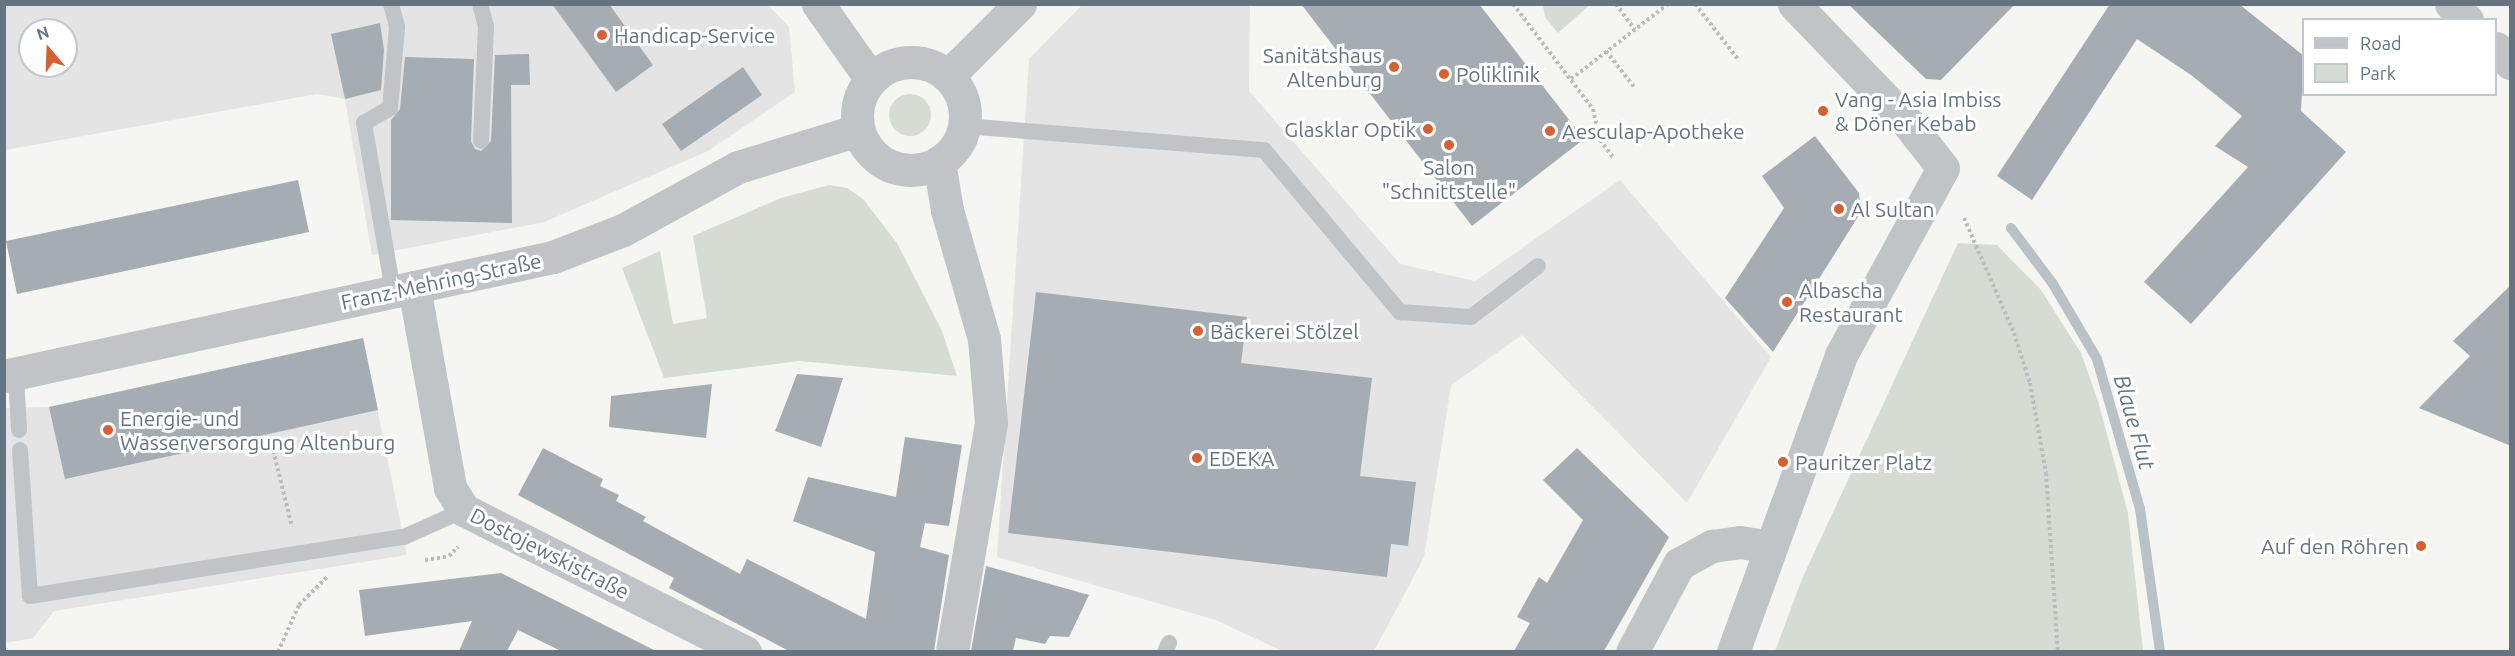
<!DOCTYPE html>
<meta charset="utf-8">
<style>
body{margin:0}
#map{position:relative;width:2515px;height:656px;overflow:hidden;background:#f5f5f2;font-family:Ubuntu,sans-serif}
div>[style]{position:absolute}
[style*='--x']{left:calc(var(--x)*1px);top:calc(var(--y)*1px);width:calc(var(--w)*1px);rotate:calc(var(--a)*1deg)}
.built>*{inset:0;background:#e3e4e3}
.green>*{inset:0;background:#d6dcd3}
.round{border-radius:50%}
.stream>*{height:10px;margin:-5px;padding:0 5px;transform-origin:5px;border-radius:5px;background:#b9c2c7}
.building>*{inset:0;background:#a6adb2}
.path>*{height:4px;margin-top:-2px;transform-origin:0;background:repeating-linear-gradient(90deg,#babcbe 0 3px,transparent 0 6px)}
.service>*{height:16px;margin:-8px;padding:0 8px;transform-origin:8px;border-radius:8px;background:#c0c4c7}
.minor>*{height:33px;margin:-16.5px;padding:0 16.5px;transform-origin:16.5px;border-radius:16.5px;background:#c0c4c7}
.minor>.ring{margin:-16.5px;padding:0;box-sizing:content-box;background:none;border:33px solid #c0c4c7;border-radius:50%}
.tertiary>*{height:33px;margin:-16.5px;padding:0 16.5px;transform-origin:16.5px;border-radius:16.5px;background:#c0c4c7}
.dots>*{width:16px;height:16px;translate:-50% -50%;box-sizing:border-box;border:3px solid #fff;border-radius:50%}
span{translate:-50% -50%;white-space:nowrap;text-align:center;line-height:1.15;-webkit-text-stroke:6px #fff;paint-order:stroke}
.poi-label{font-size:21px;color:#667481}
.left{translate:0 -50%;text-align:left}
.right{translate:-100% -50%;text-align:right}
.street-label{font-size:21px;color:#667481}
.water-label{font-size:22px;color:#62757e;font-style:italic}
.frame{position:absolute;inset:0;border:6px solid #667481;pointer-events:none}
.legend{position:absolute;left:2302px;top:18px;width:195px;height:78px;box-sizing:border-box;background:#fff;border:2px solid #c2c7cd;margin:0;padding:8px 10px;list-style:none;font-size:18px;color:#667481}
.legend li{display:flex;align-items:center;gap:12px;height:30px}
.legend b{width:30px;border:2px solid #c2c7cd}
.north{position:absolute;left:18px;top:18px;width:60px;height:60px;box-sizing:border-box;background:#fff;border:2px solid #c2c7cd;border-radius:50%;rotate:341deg;font-size:16px;font-weight:700;line-height:24px;text-align:center;color:#667481}
.north::after{content:'';display:block;margin:auto;width:21px;height:27px;background:#d66031;clip-path:polygon(50% 0,100% 100%,50% 72%,0 100%)}
</style>
<div id="map">
<div class="built">
<div style="clip-path:polygon(evenodd,767px 4px,789px 27px,795px 92px,708px 151px,544px 222px,372px 255px,345px 99px,317px 94px,5px 150px,5px 198px,5px 5px,767px 4px,30px 30px,66px 30px,66px 66px,30px 66px,30px 30px)"></div>
<div style="clip-path:polygon(1082px 5px,1250px 5px,1249px 91px,1400px 264px,1475px 281px,1620px 180px,1771px 357px,1687px 503px,1522px 335px,1451px 385px,1424px 557px,1374px 651px,1282px 651px,1216px 620px,997px 557px,1029px 59px)"></div>
<div style="clip-path:polygon(363px 338px,407px 555px,54px 611px,33px 638px,5px 643px,4px 408px,49px 407px)"></div>
</div>
<div class="green">
<div style="clip-path:polygon(1591px 4px,1558px 33px,1545px 17px,1543px 5px)"></div>
<div class="round" style="left:889px;top:94px;width:42px;height:42px"></div>
<div style="clip-path:polygon(829px 185px,847px 188px,863px 199px,897px 243px,942px 331px,957px 376px,799px 361px,664px 378px,622px 268px,660px 251px,673px 324px,707px 318px,693px 236px,781px 198px)"></div>
<div style="clip-path:polygon(1958px 243px,1997px 245px,2041px 290px,2081px 353px,2098px 401px,2128px 513px,2143px 651px,1775px 651px,1802px 579px)"></div>
</div>
<div class="stream">
<div style="--x:2011;--y:228;--w:70;--a:53.1"></div>
<div style="--x:2053;--y:284;--w:87;--a:59.6"></div>
<div style="--x:2097;--y:359;--w:156;--a:74"></div>
<div style="--x:2140;--y:509;--w:144;--a:82"></div>
</div>
<div class="building">
<div style="clip-path:polygon(552px 4px,609px 4px,653px 65px,616px 92px)"></div>
<div style="clip-path:polygon(1301px 4px,1479px 4px,1584px 139px,1472px 226px)"></div>
<div style="clip-path:polygon(1848px 4px,2015px 4px,1941px 80px,1926px 79px)"></div>
<div style="clip-path:polygon(2110px 4px,2239px 4px,2304px 56px,2301px 111px,2346px 152px,2191px 324px,2144px 282px,2248px 167px,2215px 146px,2242px 116px,2191px 75px,2137px 39px,2032px 200px,1997px 176px)"></div>
<div style="clip-path:polygon(380px 23px,384px 50px,381px 90px,345px 99px,331px 34px)"></div>
<div style="clip-path:polygon(529px 54px,530px 85px,511px 85px,512px 223px,391px 220px,391px 120px,400px 109px,405px 57px,474px 59px,471px 141px,475px 149px,481px 151px,491px 141px,495px 55px)"></div>
<div style="clip-path:polygon(743px 67px,762px 95px,681px 151px,662px 124px)"></div>
<div style="clip-path:polygon(1815px 136px,1859px 193px,1861px 212px,1773px 352px,1725px 298px,1784px 208px,1762px 176px)"></div>
<div style="clip-path:polygon(298px 180px,309px 232px,17px 294px,6px 241px)"></div>
<div style="clip-path:polygon(2511px 285px,2511px 446px,2419px 408px,2470px 356px,2453px 341px)"></div>
<div style="clip-path:polygon(1036px 292px,1247px 317px,1241px 363px,1372px 378px,1360px 476px,1416px 482px,1408px 546px,1391px 544px,1387px 577px,1008px 533px)"></div>
<div style="clip-path:polygon(363px 338px,378px 410px,65px 479px,49px 407px)"></div>
<div style="clip-path:polygon(797px 374px,843px 378px,821px 447px,775px 431px)"></div>
<div style="clip-path:polygon(712px 384px,706px 438px,609px 427px,611px 396px)"></div>
<div style="clip-path:polygon(905px 437px,962px 445px,949px 526px,925px 523px,920px 547px,949px 555px,934px 651px,789px 651px,669px 588px,674px 578px,518px 495px,543px 448px,603px 479px,600px 486px,619px 495px,616px 501px,646px 517px,643px 521px,740px 574px,747px 559px,866px 619px,875px 552px,793px 521px,808px 477px,896px 497px)"></div>
<div style="clip-path:polygon(1577px 448px,1669px 537px,1604px 651px,1514px 651px,1530px 623px,1517px 617px,1539px 577px,1547px 583px,1583px 520px,1543px 480px)"></div>
<div style="clip-path:polygon(986px 566px,1089px 595px,1069px 637px,1050px 636px,1045px 644px,1016px 638px,1013px 651px,971px 651px)"></div>
<div style="clip-path:polygon(501px 573px,656px 651px,561px 651px,518px 630px,507px 651px,459px 651px,472px 621px,365px 636px,359px 590px)"></div>
</div>
<div class="path">
<div style="--x:1513;--y:4;--w:132;--a:52.7"></div>
<div style="--x:1593;--y:109;--w:32;--a:77"></div>
<div style="--x:1600;--y:140;--w:21;--a:53"></div>
<div style="--x:1616;--y:4;--w:32;--a:54"></div>
<div style="--x:1695;--y:4;--w:70;--a:52"></div>
<div style="--x:1606;--y:51;--w:47;--a:51.9"></div>
<div style="--x:1571;--y:79;--w:123;--a:-37.7"></div>
<div style="--x:1964;--y:218;--w:125;--a:66.5"></div>
<div style="--x:2014;--y:333;--w:52;--a:72.3"></div>
<div style="--x:2030;--y:383;--w:91;--a:79.9"></div>
<div style="--x:2046;--y:473;--w:179;--a:86.2"></div>
<div style="--x:272;--y:445;--w:84;--a:76.3"></div>
<div style="--x:425;--y:560;--w:24;--a:-9"></div>
<div style="--x:449;--y:556;--w:13;--a:-45"></div>
<div style="--x:278;--y:652;--w:51;--a:-65.9"></div>
<div style="--x:299;--y:605;--w:40;--a:-45"></div>
</div>
<div class="service">
<div style="--x:391;--y:4;--w:24;--a:75"></div>
<div style="--x:397;--y:27;--w:81;--a:94.9"></div>
<div style="--x:390;--y:108;--w:30;--a:150"></div>
<div style="--x:364;--y:123;--w:170;--a:80.2"></div>
<div style="--x:480;--y:4;--w:23;--a:75"></div>
<div style="--x:486;--y:26;--w:115;--a:92.5"></div>
<div style="--x:964;--y:126;--w:301;--a:4.6"></div>
<div style="--x:1264;--y:150;--w:212;--a:50"></div>
<div style="--x:1400;--y:312;--w:71;--a:4"></div>
<div style="--x:1471;--y:317;--w:84;--a:-37.3"></div>
<div style="--x:16;--y:376;--w:54;--a:86.8"></div>
<div style="--x:20;--y:450;--w:146;--a:86.1"></div>
<div style="--x:30;--y:596;--w:379;--a:-9"></div>
<div style="--x:404;--y:537;--w:66;--a:-24.2"></div>
<div style="--x:1165;--y:652;--w:10;--a:-66"></div>
</div>
<div class="minor">
<div style="--x:818;--y:4;--w:92;--a:54.8"></div>
<div style="--x:1794;--y:4;--w:163;--a:46.2"></div>
<div style="--x:1907;--y:122;--w:58;--a:52"></div>
<div style="--x:2451;--y:4;--w:23;--a:45"></div>
<div style="--x:2496;--y:48;--w:21;--a:47"></div>
<div class="ring" style="left:857px;top:62px;width:75px;height:75px"></div>
<div style="--x:948;--y:76;--w:102;--a:-45"></div>
<div style="--x:939;--y:162;--w:49;--a:80.5"></div>
<div style="--x:947;--y:210;--w:134;--a:74"></div>
<div style="--x:984;--y:339;--w:84;--a:85.2"></div>
<div style="--x:991;--y:423;--w:232;--a:99.7"></div>
<div style="--x:414;--y:287;--w:204;--a:79.8"></div>
<div style="--x:450;--y:488;--w:26;--a:58"></div>
<div style="--x:464;--y:510;--w:315;--a:26.8"></div>
<div style="--x:4;--y:376;--w:562;--a:-12.23"></div>
<div style="--x:553;--y:257;--w:75;--a:-21.1"></div>
<div style="--x:623;--y:230;--w:131;--a:-28.7"></div>
<div style="--x:738;--y:167;--w:126;--a:-17.1"></div>
<div style="--x:1632;--y:652;--w:100;--a:-61.9"></div>
<div style="--x:1679;--y:564;--w:38;--a:-29"></div>
<div style="--x:1712;--y:546;--w:28;--a:-8"></div>
<div style="--x:1740;--y:542;--w:30;--a:9"></div>
</div>
<div class="tertiary">
<div style="--x:1733;--y:652;--w:316;--a:-70"></div>
<div style="--x:1841;--y:355;--w:213;--a:-61.4"></div>
</div>
<div class="dots">
<div style="left:602px;top:35px;background:#d66031"></div>
<div style="left:1394px;top:67px;background:#d66031"></div>
<div style="left:1444px;top:74px;background:#d66031"></div>
<div style="left:1823px;top:111px;background:#d66031"></div>
<div style="left:1428px;top:129px;background:#d66031"></div>
<div style="left:1550px;top:131px;background:#d66031"></div>
<div style="left:1449px;top:145px;background:#d66031"></div>
<div style="left:1839px;top:209px;background:#d66031"></div>
<div style="left:1787px;top:302px;background:#d66031"></div>
<div style="left:1198px;top:331px;background:#d66031"></div>
<div style="left:108px;top:430px;background:#d66031"></div>
<div style="left:1197px;top:458px;background:#d66031"></div>
<div style="left:1783px;top:462px;background:#d66031"></div>
<div style="left:2421px;top:546px;background:#d66031"></div>
</div>
<div class="poi-label">
<span class="left" style="left:614px;top:35px">Handicap-Service</span>
<span class="right" style="left:1382px;top:67px">Sanitätshaus<br>Altenburg</span>
<span class="left" style="left:1456px;top:74px">Poliklinik</span>
<span class="left" style="left:1835px;top:111px">Vang - Asia Imbiss<br>&amp; Döner Kebab</span>
<span class="right" style="left:1416px;top:129px">Glasklar Optik</span>
<span class="left" style="left:1562px;top:131px">Aesculap-Apotheke</span>
<span style="left:1449px;top:179px">Salon<br>"Schnittstelle"</span>
<span class="left" style="left:1851px;top:209px">Al Sultan</span>
<span class="left" style="left:1799px;top:302px">Albascha<br>Restaurant</span>
<span class="left" style="left:1210px;top:331px">Bäckerei Stölzel</span>
<span class="left" style="left:120px;top:430px">Energie- und<br>Wasserversorgung Altenburg</span>
<span class="left" style="left:1209px;top:458px">EDEKA</span>
<span class="left" style="left:1795px;top:462px">Pauritzer Platz</span>
<span class="right" style="left:2409px;top:546px">Auf den Röhren</span>
</div>
<div class="street-label">
<span style="left:441px;top:281px;rotate:-12deg">Franz-Mehring-Straße</span>
<span style="left:550px;top:553px;rotate:27deg">Dostojewskistraße</span>
</div>
<div class="water-label">
<span style="left:2135px;top:422px;rotate:74deg">Blaue Flut</span>
</div>
<div class="frame"></div>
<ul class="legend">
<li><b style="height:8px;background:#c0c4c7"></b>Road</li>
<li><b style="height:16px;background:#d6dcd3"></b>Park</li>
</ul>
<div class="north">N</div>
</div>
